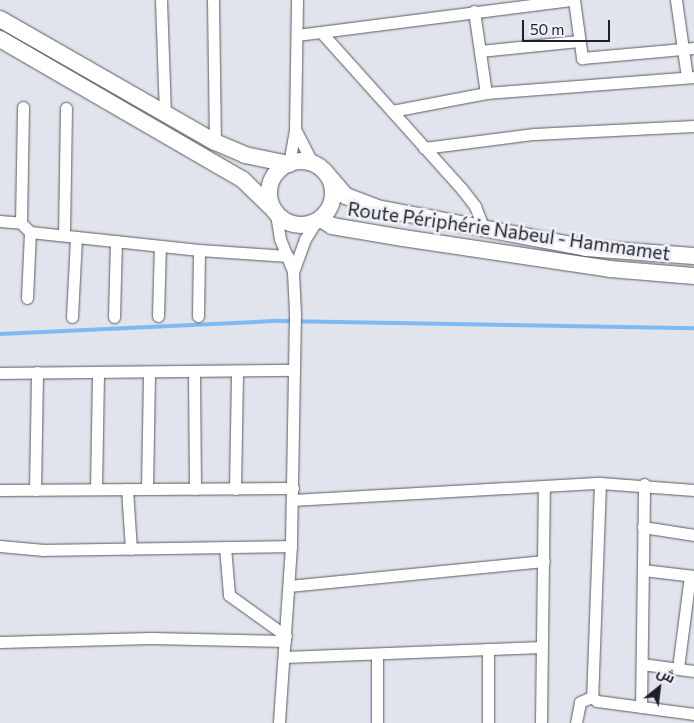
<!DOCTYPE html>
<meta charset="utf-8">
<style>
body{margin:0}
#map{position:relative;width:694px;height:723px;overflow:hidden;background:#e1e4ec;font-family:Commissioner,Cairo,sans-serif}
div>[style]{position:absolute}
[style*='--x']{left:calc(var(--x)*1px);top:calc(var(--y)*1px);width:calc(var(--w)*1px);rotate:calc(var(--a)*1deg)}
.stream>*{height:4px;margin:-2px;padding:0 2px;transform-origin:2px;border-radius:2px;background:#7fb9f4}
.roads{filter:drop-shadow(0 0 1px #595b62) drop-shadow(0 0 1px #595b62)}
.minor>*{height:11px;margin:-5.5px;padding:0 5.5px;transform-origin:5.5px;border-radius:5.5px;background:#fff}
.highway>*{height:16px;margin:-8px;padding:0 8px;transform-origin:8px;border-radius:8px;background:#fff}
.highway>.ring{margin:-8px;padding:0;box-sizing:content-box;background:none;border:16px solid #fff;border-radius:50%}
span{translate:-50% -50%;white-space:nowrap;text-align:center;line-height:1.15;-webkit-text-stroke:5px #eff1f9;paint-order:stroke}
.street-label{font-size:19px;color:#1f2023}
.north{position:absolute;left:634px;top:663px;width:50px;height:50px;-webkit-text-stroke:4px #eff1f9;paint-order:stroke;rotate:29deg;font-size:14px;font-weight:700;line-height:20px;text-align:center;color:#1f2023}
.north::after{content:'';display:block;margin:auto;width:18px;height:22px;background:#1f2023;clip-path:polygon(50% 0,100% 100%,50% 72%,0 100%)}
.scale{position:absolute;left:522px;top:20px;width:88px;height:22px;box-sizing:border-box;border:2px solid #1f2023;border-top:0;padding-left:6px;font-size:15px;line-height:18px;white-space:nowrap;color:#1f2023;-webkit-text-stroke:4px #eff1f9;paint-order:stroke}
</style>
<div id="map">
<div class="stream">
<div style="--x:0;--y:334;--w:280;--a:-2.7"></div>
<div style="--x:280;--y:321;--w:414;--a:1"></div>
</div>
<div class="roads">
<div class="minor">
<div style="--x:161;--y:0;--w:114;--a:88"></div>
<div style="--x:213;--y:0;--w:142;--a:89.2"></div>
<div style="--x:574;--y:0;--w:59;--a:82.1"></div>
<div style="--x:582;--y:58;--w:112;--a:-5.1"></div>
<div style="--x:676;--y:0;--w:78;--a:81.9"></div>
<div style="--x:474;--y:11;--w:83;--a:81.7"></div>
<div style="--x:321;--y:32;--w:210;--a:48.1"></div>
<div style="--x:461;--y:188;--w:23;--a:52"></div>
<div style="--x:475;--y:206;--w:25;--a:69"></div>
<div style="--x:297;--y:35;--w:276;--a:-7.3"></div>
<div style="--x:480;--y:51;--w:99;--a:-5.8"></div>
<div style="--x:392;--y:111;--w:96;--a:-10.8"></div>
<div style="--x:486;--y:93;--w:209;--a:-4.4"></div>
<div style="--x:295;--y:129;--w:39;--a:63"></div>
<div style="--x:424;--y:148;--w:111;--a:-7.3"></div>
<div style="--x:534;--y:134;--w:160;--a:-2.9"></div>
<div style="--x:289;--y:164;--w:36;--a:-80"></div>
<div style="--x:295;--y:129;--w:129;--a:-89.1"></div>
<div style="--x:276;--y:214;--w:25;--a:81"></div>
<div style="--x:280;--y:239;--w:35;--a:68"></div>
<div style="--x:293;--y:272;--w:41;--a:87.2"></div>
<div style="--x:295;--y:313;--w:233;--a:91"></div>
<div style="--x:291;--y:546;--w:177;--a:93.9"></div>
<div style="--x:0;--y:221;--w:21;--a:5"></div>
<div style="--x:21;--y:223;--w:13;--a:45"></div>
<div style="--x:30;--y:232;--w:170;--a:6.1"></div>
<div style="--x:199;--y:250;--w:89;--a:3.9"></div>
<div style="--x:21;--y:223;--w:116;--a:-89"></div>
<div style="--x:64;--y:235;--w:127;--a:-89.1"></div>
<div style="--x:293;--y:272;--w:35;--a:-70"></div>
<div style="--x:305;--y:239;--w:19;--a:-58"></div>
<div style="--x:27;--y:298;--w:66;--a:-87.4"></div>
<div style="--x:158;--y:316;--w:70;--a:-88.4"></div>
<div style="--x:198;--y:316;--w:66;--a:-89.1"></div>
<div style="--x:72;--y:317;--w:80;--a:-87.1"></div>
<div style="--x:114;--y:317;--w:76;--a:-88.5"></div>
<div style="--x:0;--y:373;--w:294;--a:-0.6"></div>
<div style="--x:194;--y:373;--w:116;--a:89.5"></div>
<div style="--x:600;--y:483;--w:214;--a:92.1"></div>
<div style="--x:592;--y:697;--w:6;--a:39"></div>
<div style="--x:597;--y:701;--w:98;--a:7.6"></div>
<div style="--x:96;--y:489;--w:116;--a:-89"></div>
<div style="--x:127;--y:489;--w:60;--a:86.2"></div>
<div style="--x:147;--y:489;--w:116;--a:-89"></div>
<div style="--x:235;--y:489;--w:117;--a:-89"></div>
<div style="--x:0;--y:490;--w:293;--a:-0.4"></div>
<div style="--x:35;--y:490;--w:118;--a:-89"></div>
<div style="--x:292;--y:500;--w:308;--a:-3.2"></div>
<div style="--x:600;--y:483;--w:94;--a:4.3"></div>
<div style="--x:643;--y:527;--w:52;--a:8.9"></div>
<div style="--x:0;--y:546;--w:44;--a:5.2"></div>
<div style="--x:44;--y:550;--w:247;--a:-0.9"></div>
<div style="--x:225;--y:547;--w:48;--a:85.2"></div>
<div style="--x:229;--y:595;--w:70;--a:35.7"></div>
<div style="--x:643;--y:570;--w:51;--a:6.7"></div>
<div style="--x:289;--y:586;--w:256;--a:-5.6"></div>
<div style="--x:0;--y:642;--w:151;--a:-1.5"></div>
<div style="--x:151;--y:638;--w:134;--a:1.3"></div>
<div style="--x:488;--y:649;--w:74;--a:90"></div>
<div style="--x:377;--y:654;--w:69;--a:90"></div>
<div style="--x:284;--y:657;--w:258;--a:-2.2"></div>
<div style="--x:642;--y:664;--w:52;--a:7.7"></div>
<div style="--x:678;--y:668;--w:93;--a:-82.6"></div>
<div style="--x:641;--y:707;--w:223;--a:-89.2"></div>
<div style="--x:541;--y:723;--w:237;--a:-89.3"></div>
<div style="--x:576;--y:723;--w:21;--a:-79"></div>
<div style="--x:580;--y:702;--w:13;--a:-23"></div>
</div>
<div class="highway">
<div style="--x:0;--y:19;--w:248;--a:29.8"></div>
<div style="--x:215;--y:142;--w:33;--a:23"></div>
<div style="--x:245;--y:155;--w:45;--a:11.6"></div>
<div style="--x:0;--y:39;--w:281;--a:30.1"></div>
<div style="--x:243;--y:180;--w:42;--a:44"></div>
<div class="ring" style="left:269px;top:161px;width:48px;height:48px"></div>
<div style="--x:325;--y:172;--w:32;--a:49"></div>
<div style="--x:346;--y:196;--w:33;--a:21"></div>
<div style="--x:377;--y:208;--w:213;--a:10.8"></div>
<div style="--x:586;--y:248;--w:108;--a:4.2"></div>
<div style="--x:321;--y:219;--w:13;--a:32"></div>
<div style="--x:332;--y:226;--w:72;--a:9.6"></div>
<div style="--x:403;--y:238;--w:209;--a:8.5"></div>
<div style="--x:610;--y:269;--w:84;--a:4.8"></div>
</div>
</div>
<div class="street-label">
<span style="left:509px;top:231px;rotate:8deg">Route Périphérie Nabeul - Hammamet</span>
</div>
<div class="north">ش</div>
<div class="scale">50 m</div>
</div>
